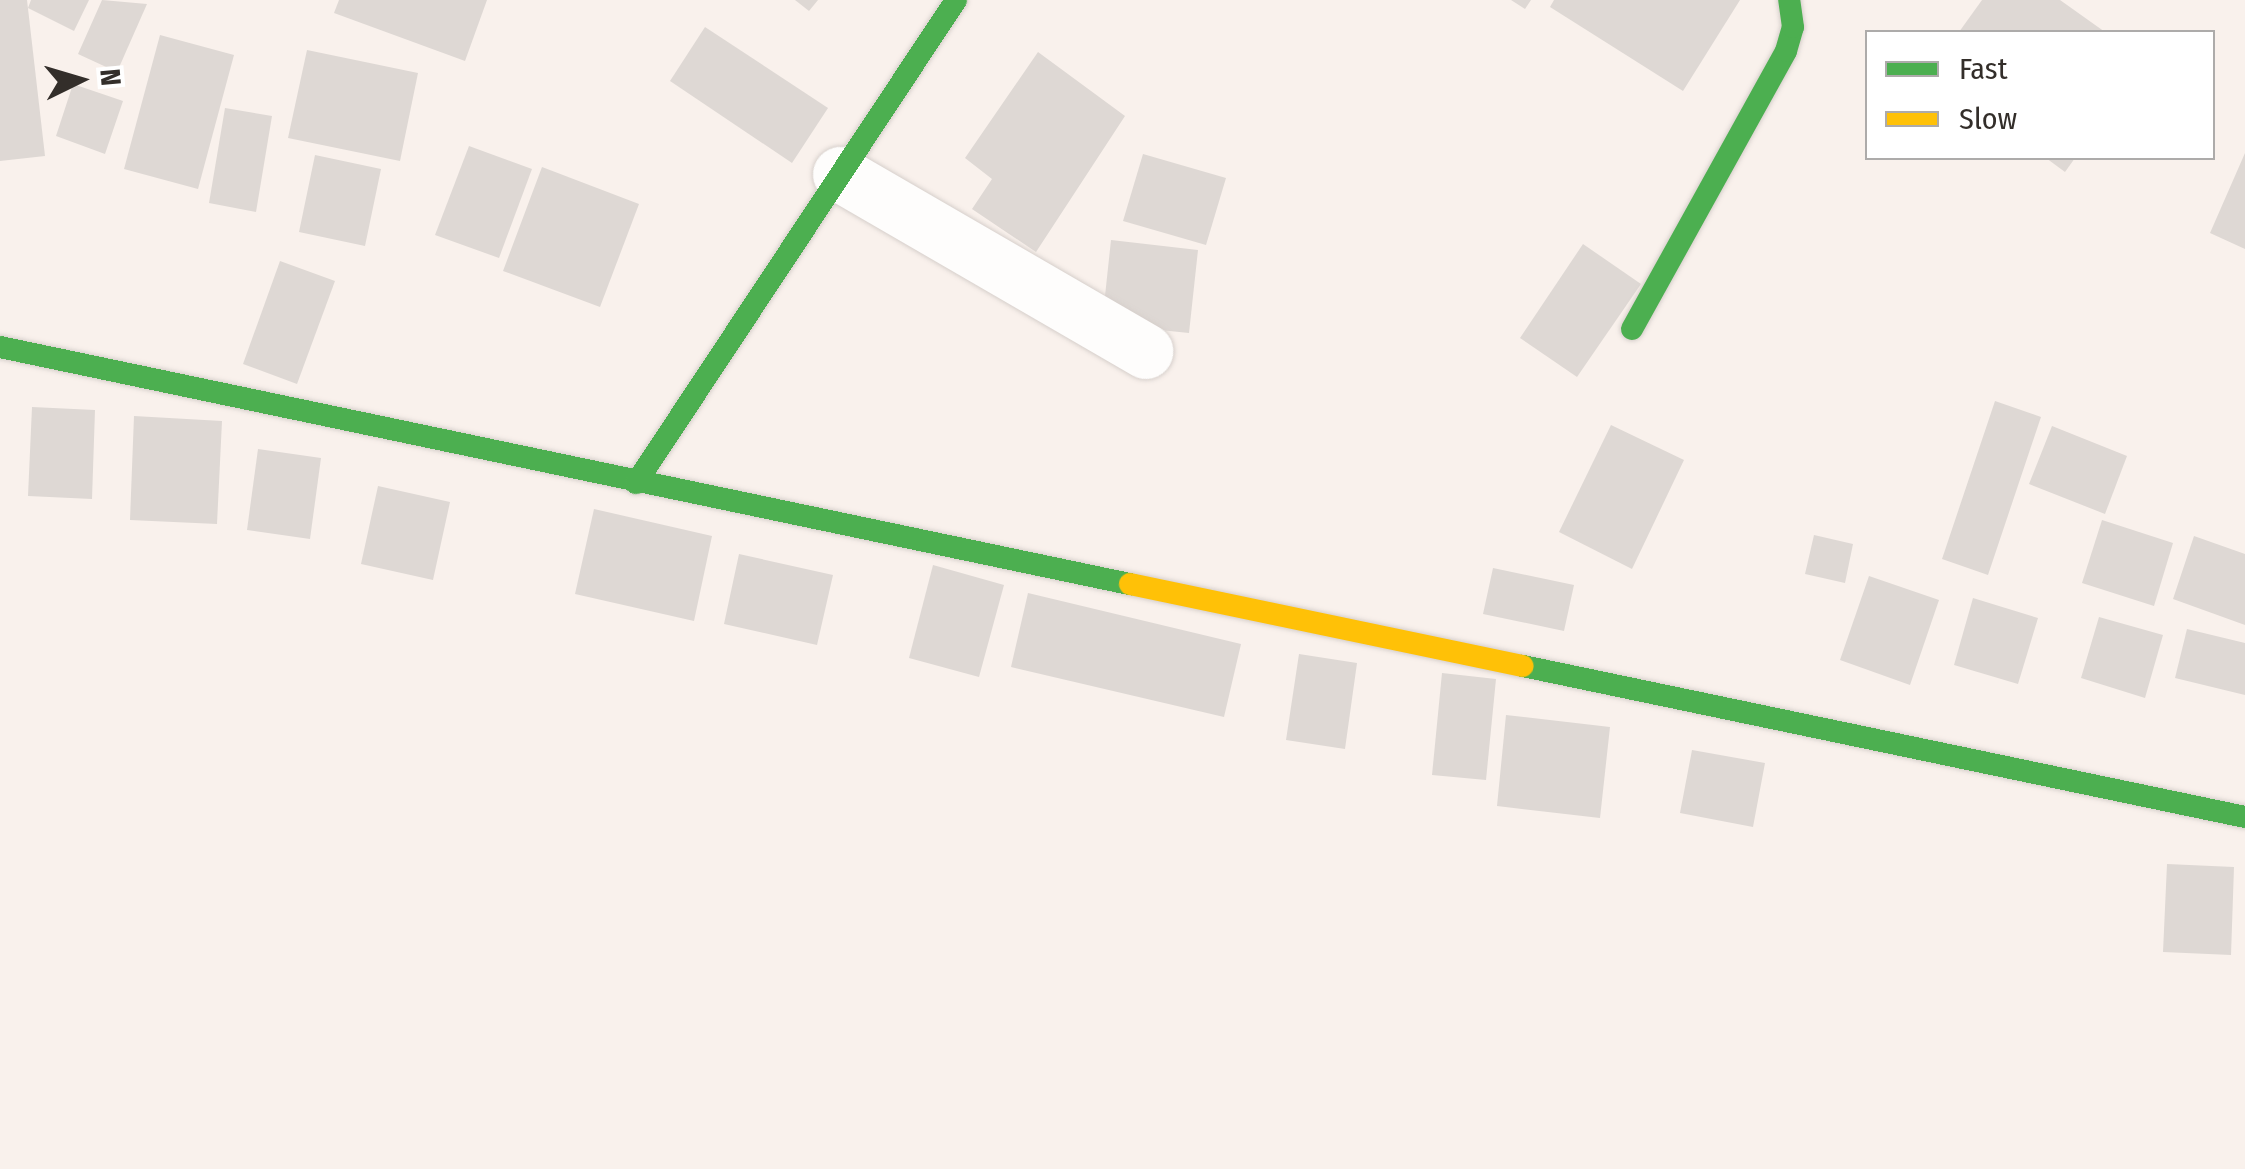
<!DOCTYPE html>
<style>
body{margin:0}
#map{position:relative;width:2245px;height:1169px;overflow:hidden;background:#f9f1ec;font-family:"Fira Sans Condensed",sans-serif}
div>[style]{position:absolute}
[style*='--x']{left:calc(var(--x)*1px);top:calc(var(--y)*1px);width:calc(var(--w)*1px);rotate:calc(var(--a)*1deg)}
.building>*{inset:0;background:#ded8d4}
.roads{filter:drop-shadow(0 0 2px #d6cfcb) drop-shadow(0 0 2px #d6cfcb)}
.street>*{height:55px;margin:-27.5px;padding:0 27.5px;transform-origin:27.5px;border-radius:27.5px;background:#fefdfc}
.fast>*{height:22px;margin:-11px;padding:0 11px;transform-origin:11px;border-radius:11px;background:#4caf50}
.slow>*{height:22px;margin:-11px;padding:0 11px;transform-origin:11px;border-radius:11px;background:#ffc107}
span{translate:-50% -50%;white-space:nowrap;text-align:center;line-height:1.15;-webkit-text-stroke:8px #fff;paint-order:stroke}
.legend{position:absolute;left:1865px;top:30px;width:350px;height:130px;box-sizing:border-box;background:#fff;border:2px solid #adabaa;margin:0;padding:12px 18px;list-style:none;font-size:30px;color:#332e2a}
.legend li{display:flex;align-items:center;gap:20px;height:50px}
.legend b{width:50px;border:2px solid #adabaa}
.north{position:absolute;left:30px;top:30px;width:100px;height:100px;-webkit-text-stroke:8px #fff;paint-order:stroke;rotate:85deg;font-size:28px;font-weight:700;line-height:40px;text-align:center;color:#332e2a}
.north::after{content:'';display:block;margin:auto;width:35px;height:45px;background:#332e2a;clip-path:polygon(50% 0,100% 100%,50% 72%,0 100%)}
</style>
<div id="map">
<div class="building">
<div style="clip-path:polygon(0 0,27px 0,45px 156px,0 161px)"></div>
<div style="clip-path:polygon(31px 0,89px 0,74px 31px,28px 8px)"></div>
<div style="clip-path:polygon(102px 0,147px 4px,117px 72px,78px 54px)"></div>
<div style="clip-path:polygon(339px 0,487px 0,465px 61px,334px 13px)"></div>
<div style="clip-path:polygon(795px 0,818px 0,809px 11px)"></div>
<div style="clip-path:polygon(1511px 0,1531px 0,1525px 9px)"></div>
<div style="clip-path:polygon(1554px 0,1740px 0,1683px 91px,1550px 7px)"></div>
<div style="clip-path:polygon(1982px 0,2060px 0,2105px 32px,1959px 32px)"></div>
<div style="clip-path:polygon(705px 27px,828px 108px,792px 163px,670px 81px)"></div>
<div style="clip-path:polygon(160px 35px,234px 55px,198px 189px,124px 169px)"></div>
<div style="clip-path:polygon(307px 50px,418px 73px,400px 161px,288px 138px)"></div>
<div style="clip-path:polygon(1038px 52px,1125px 116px,1036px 252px,972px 209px,992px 179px,965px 158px)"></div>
<div style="clip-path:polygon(73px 84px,123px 101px,105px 154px,56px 136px)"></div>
<div style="clip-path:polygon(225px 108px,272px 116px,256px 212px,209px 203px)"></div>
<div style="clip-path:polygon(469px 146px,532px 169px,499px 258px,435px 235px)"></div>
<div style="clip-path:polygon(2245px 153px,2245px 249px,2210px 233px)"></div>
<div style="clip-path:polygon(1143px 154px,1226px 178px,1206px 245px,1123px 221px)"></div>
<div style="clip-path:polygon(315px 155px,381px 169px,365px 246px,299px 232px)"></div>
<div style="clip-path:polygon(2046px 158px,2075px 158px,2065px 172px)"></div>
<div style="clip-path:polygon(542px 167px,639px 204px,600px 307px,503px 271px)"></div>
<div style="clip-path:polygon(1111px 240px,1198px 250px,1189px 333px,1102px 324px)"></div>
<div style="clip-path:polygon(1583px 244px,1641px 284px,1577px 377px,1520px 338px)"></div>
<div style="clip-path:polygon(280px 261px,335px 281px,297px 384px,243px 364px)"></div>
<div style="clip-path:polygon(1995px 401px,2041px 417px,1988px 575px,1942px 559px)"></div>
<div style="clip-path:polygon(32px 407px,95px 410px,92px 499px,28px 496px)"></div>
<div style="clip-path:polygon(134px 416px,222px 421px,217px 524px,130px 520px)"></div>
<div style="clip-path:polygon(1611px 425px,1684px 460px,1632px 569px,1559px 532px)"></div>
<div style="clip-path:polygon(2052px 426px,2127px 456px,2105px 514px,2029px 484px)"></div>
<div style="clip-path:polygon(258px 449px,321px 458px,310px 539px,247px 530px)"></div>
<div style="clip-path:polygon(378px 486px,450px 502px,433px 580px,361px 564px)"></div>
<div style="clip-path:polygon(594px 509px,712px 536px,694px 621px,575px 594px)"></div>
<div style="clip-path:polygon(2102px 520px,2173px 543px,2154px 606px,2082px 583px)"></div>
<div style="clip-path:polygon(1814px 535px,1853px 544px,1845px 583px,1805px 574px)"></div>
<div style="clip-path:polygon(2194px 536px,2245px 554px,2245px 625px,2173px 599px)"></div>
<div style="clip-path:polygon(739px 554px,833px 575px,817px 645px,724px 624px)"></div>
<div style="clip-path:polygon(933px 565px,1004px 585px,979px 677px,909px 658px)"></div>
<div style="clip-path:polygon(1493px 568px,1574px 585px,1564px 631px,1483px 614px)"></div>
<div style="clip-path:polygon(1869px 576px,1939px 600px,1910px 685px,1840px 660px)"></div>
<div style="clip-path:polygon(1028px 593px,1241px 644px,1224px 717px,1011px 667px)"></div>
<div style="clip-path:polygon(1973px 598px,2038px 618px,2018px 684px,1954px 665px)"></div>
<div style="clip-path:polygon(2099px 617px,2163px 635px,2145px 698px,2081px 678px)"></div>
<div style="clip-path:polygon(2187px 629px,2245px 643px,2245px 695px,2175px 678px)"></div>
<div style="clip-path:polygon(1299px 654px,1357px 663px,1345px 749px,1286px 740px)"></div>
<div style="clip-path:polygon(1442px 673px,1496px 679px,1486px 780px,1432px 775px)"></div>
<div style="clip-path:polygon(1506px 715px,1610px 727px,1600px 818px,1497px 806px)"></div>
<div style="clip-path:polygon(1692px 750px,1765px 763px,1753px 827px,1680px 813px)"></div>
<div style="clip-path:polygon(2167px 864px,2234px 867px,2231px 955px,2163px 952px)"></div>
</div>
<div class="roads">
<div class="street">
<div style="--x:840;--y:174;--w:353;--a:30.1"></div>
</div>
<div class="fast">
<div style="--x:1632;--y:329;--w:318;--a:-61"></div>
<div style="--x:1786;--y:51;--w:25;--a:-74"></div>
<div style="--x:1793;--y:27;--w:27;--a:-98"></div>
<div style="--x:0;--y:347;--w:1155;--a:11.85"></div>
<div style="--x:636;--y:483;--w:579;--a:-56.47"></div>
<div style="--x:1523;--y:666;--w:738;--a:11.81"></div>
</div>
<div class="slow">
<div style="--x:1130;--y:584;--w:401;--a:11.8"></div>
</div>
</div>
<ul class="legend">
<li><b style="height:12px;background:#4caf50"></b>Fast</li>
<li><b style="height:12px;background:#ffc107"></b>Slow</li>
</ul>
<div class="north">N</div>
</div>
